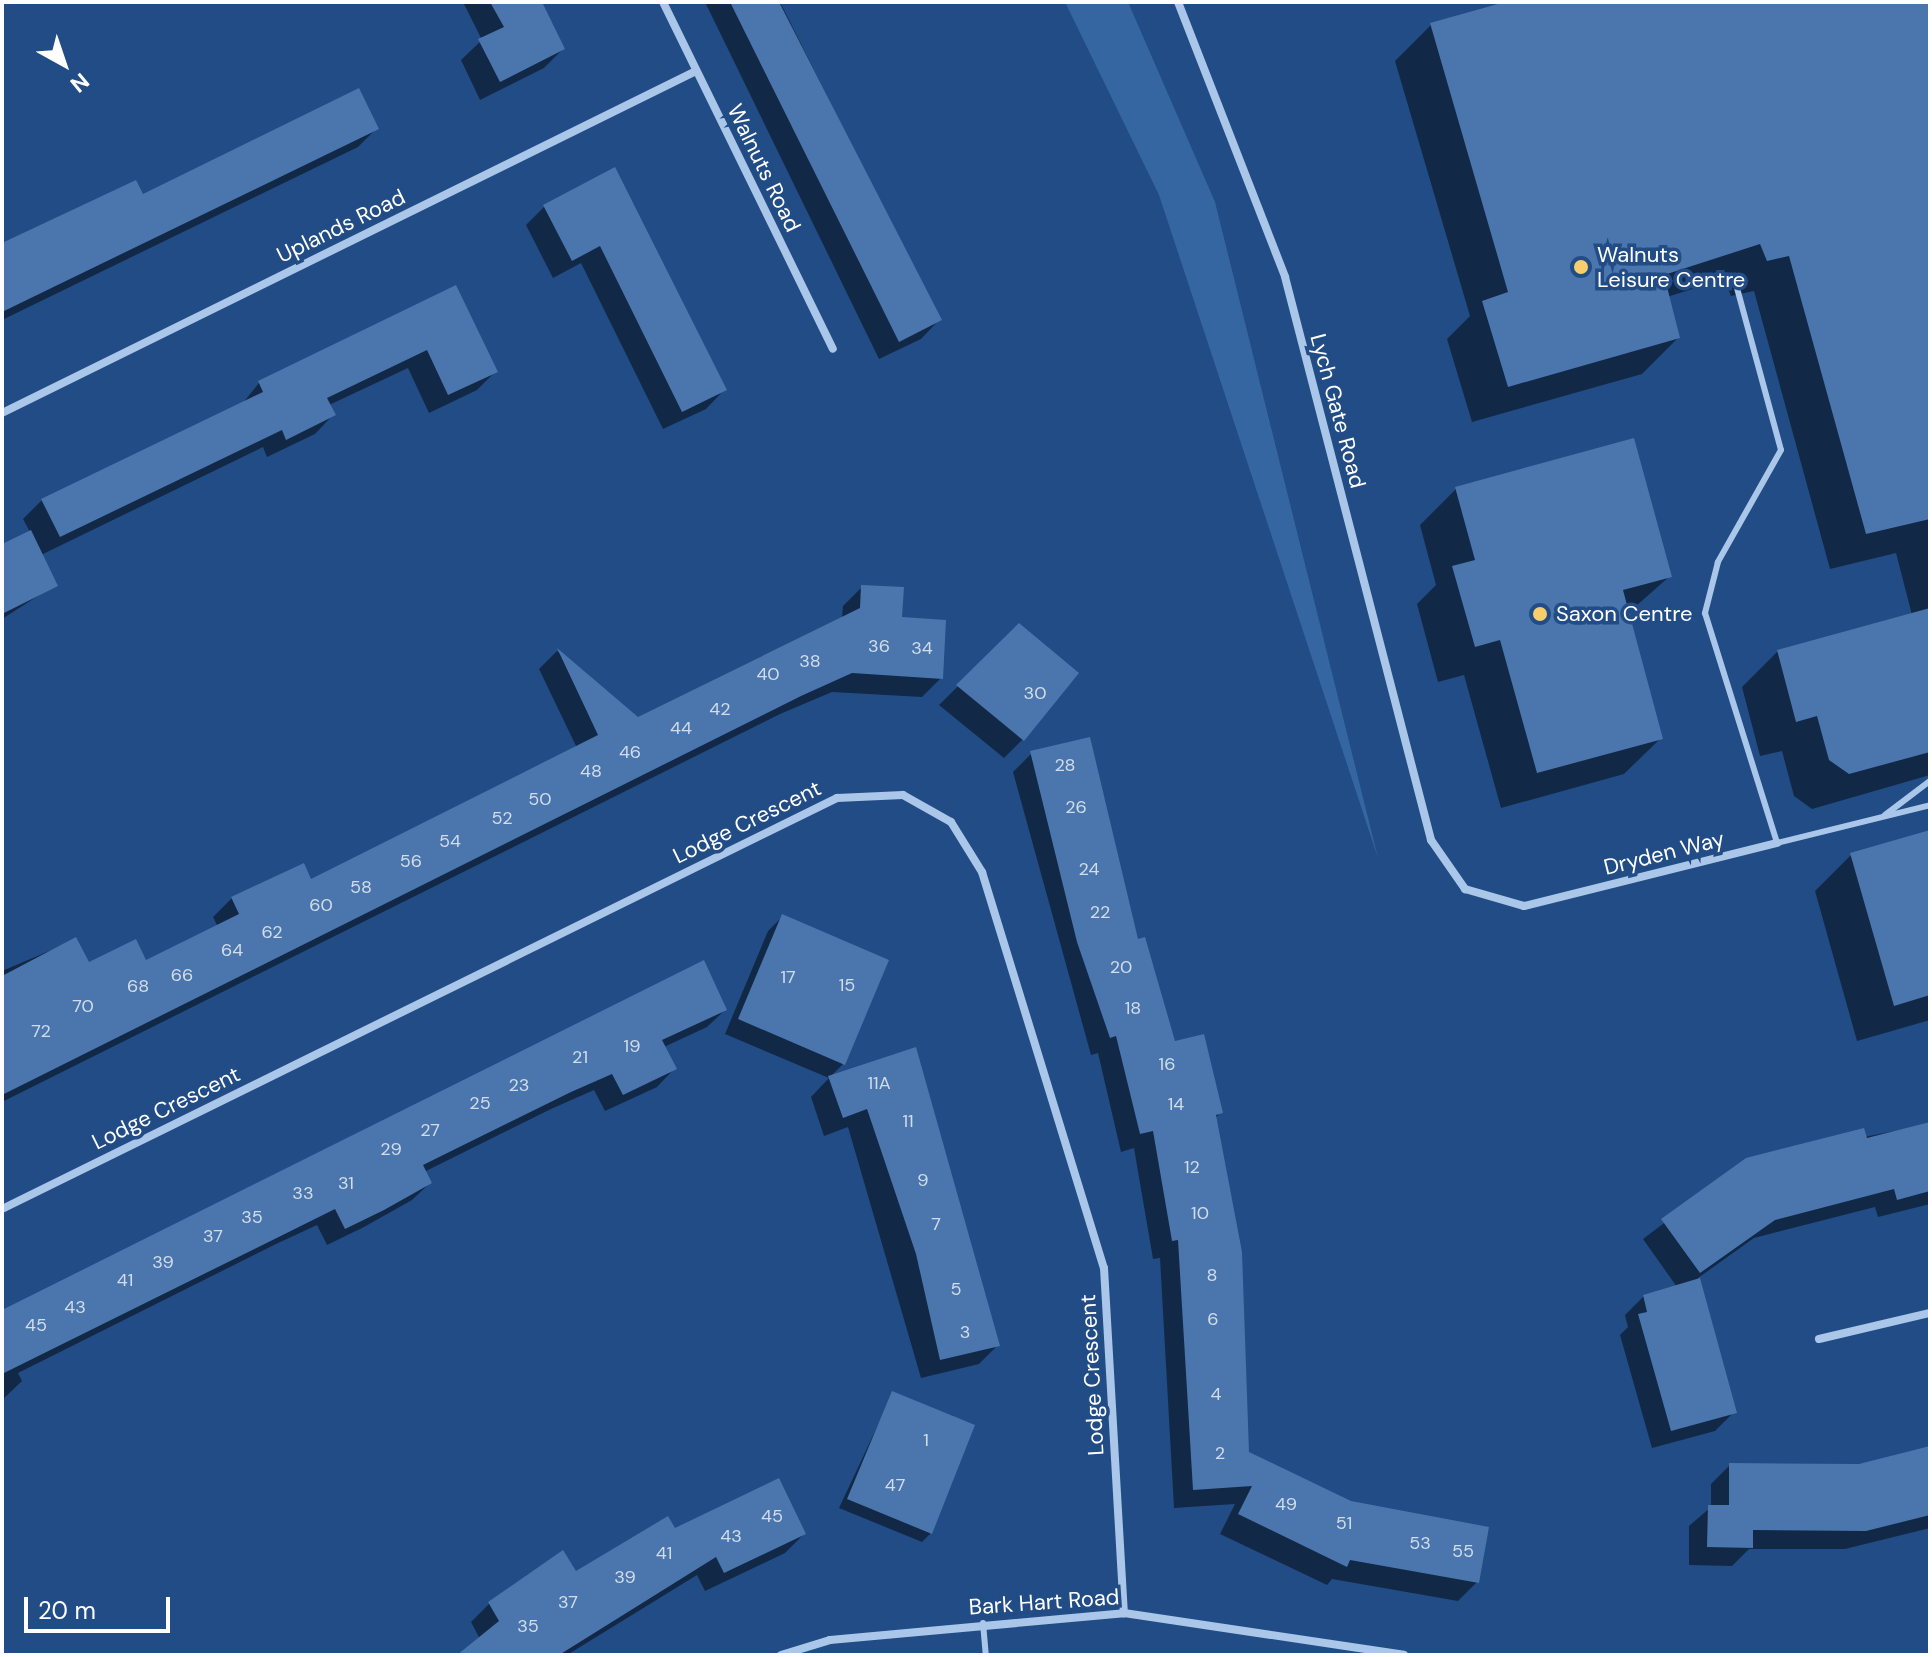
<!DOCTYPE html>
<style>
body{margin:0}
#map{position:relative;width:1932px;height:1657px;overflow:hidden;background:#214c85;font-family:"DM Sans",sans-serif}
div>[style]{position:absolute}
[style*='--x']{left:calc(var(--x)*1px);top:calc(var(--y)*1px);width:calc(var(--w)*1px);rotate:calc(var(--a)*1deg)}
.green>*{inset:0;background:#3566a2}
.shadow>*{inset:0;background:#0007}
.building>*{inset:0;background:#4a76ad}
.service>*{height:6px;margin:-3px;padding:0 3px;transform-origin:3px;border-radius:3px;background:#aac6e9}
.minor>*{height:8px;margin:-4px;padding:0 4px;transform-origin:4px;border-radius:4px;background:#aac6e9}
.dots>*{width:22px;height:22px;translate:-50% -50%;box-sizing:border-box;border:4px solid #214c85;border-radius:50%}
span{translate:-50% -50%;white-space:nowrap;text-align:center;line-height:1.15;-webkit-text-stroke:7px #214c85;paint-order:stroke}
.number-label{font-size:18px;color:#d2ddea}
.number-label span{-webkit-text-stroke-width:0}
.street-label{font-size:22px;color:#fff}
.poi-label{font-size:22px;color:#fff}
.left{translate:0 -50%;text-align:left}
.frame{position:absolute;inset:0;border:4px solid #fff;pointer-events:none}
.north{position:absolute;left:24px;top:24px;width:80px;height:80px;-webkit-text-stroke:6px #214c85;paint-order:stroke;rotate:140deg;font-size:22px;font-weight:700;line-height:32px;text-align:center;color:#fff}
.north::after{content:'';display:block;margin:auto;width:28px;height:36px;background:#fff;clip-path:polygon(50% 0,100% 100%,50% 72%,0 100%)}
.scale{position:absolute;left:24px;top:1597px;width:146px;height:36px;box-sizing:border-box;border:4px solid #fff;border-top:0;padding-left:10px;font-size:24px;line-height:28px;white-space:nowrap;color:#fff;-webkit-text-stroke:6px #214c85;paint-order:stroke}
</style>
<div id="map">
<div class="green">
<div style="clip-path:polygon(1065px 2px,1128px 2px,1215px 202px,1378px 858px,1159px 195px)"></div>
</div>
<div class="shadow">
<div style="clip-path:polygon(463px 2px,540px 2px,563px 49px,544px 68px,480px 100px,461px 60px,482px 40px)"></div>
<div style="clip-path:polygon(705px 2px,780px 2px,939px 320px,921px 339px,879px 359px)"></div>
<div style="clip-path:polygon(1512px 2px,1930px 2px,1930px 775px,1812px 809px,1794px 796px,1782px 751px,1760px 756px,1742px 687px,1778px 651px,1912px 615px,1896px 553px,1830px 569px,1754px 291px,1731px 296px,1724px 279px,1667px 297px,1678px 338px,1642px 374px,1472px 422px,1447px 339px,1470px 316px,1395px 61px,1431px 25px)"></div>
<div style="clip-path:polygon(377px 128px,358px 147px,2px 320px,2px 247px,142px 196px)"></div>
<div style="clip-path:polygon(614px 170px,724px 390px,706px 409px,663px 429px,581px 263px,553px 278px,526px 225px,545px 206px)"></div>
<div style="clip-path:polygon(456px 288px,496px 371px,477px 390px,429px 413px,408px 368px,329px 405px,333px 415px,315px 434px,267px 457px,263px 447px,41px 555px,55px 585px,2px 619px,2px 546px,30px 532px,23px 519px,42px 500px,242px 404px,259px 383px)"></div>
<div style="clip-path:polygon(1456px 489px,1670px 576px,1627px 614px,1661px 738px,1624px 774px,1501px 808px,1464px 675px,1438px 682px,1417px 604px,1436px 585px,1420px 525px)"></div>
<div style="clip-path:polygon(862px 587px,900px 619px,941px 678px,922px 697px,832px 692px,780px 714px,2px 1102px,2px 971px,75px 940px,88px 965px,145px 962px,218px 927px,213px 917px,232px 898px,310px 882px,577px 748px,539px 669px,557px 651px,637px 719px,842px 618px,843px 606px)"></div>
<div style="clip-path:polygon(1019px 626px,1023px 739px,1004px 758px,939px 705px)"></div>
<div style="clip-path:polygon(1032px 753px,1137px 942px,1174px 1043px,1220px 1113px,1215px 1118px,1247px 1453px,1477px 1582px,1458px 1601px,1332px 1579px,1327px 1585px,1220px 1534px,1235px 1504px,1174px 1508px,1160px 1258px,1153px 1259px,1134px 1148px,1121px 1152px,1098px 1053px,1091px 1055px,1013px 772px)"></div>
<div style="clip-path:polygon(1930px 832px,1930px 1020px,1857px 1041px,1815px 891px,1851px 855px)"></div>
<div style="clip-path:polygon(783px 916px,843px 1064px,829px 1078px,914px 1049px,998px 1345px,979px 1364px,921px 1378px,848px 1127px,824px 1136px,811px 1097px,829px 1078px,725px 1034px,768px 931px)"></div>
<div style="clip-path:polygon(725px 1010px,707px 1027px,664px 1047px,674px 1069px,657px 1087px,605px 1111px,594px 1090px,551px 1109px,424px 1172px,430px 1183px,412px 1200px,364px 1227px,327px 1245px,317px 1225px,276px 1244px,18px 1373px,22px 1381px,2px 1400px,2px 1316px)"></div>
<div style="clip-path:polygon(1930px 1124px,1930px 1204px,1878px 1217px,1875px 1207px,1754px 1238px,1698px 1278px,1734px 1412px,1715px 1431px,1652px 1448px,1620px 1335px,1628px 1327px,1625px 1315px,1644px 1296px,1677px 1287px,1643px 1239px,1747px 1160px)"></div>
<div style="clip-path:polygon(893px 1393px,931px 1533px,922px 1542px,839px 1508px)"></div>
<div style="clip-path:polygon(1930px 1447px,1930px 1528px,1845px 1549px,1749px 1549px,1732px 1566px,1689px 1565px,1689px 1526px,1711px 1507px,1711px 1484px,1730px 1465px,1859px 1466px)"></div>
<div style="clip-path:polygon(674px 1531px,804px 1534px,785px 1553px,705px 1591px,697px 1575px,567px 1655px,460px 1655px,480px 1639px,471px 1622px,490px 1603px,562px 1552px,575px 1574px)"></div>
</div>
<div class="building">
<div style="clip-path:polygon(490px 2px,542px 2px,565px 49px,500px 82px,478px 39px,504px 27px)"></div>
<div style="clip-path:polygon(730px 2px,779px 2px,942px 320px,899px 342px)"></div>
<div style="clip-path:polygon(1505px 2px,1930px 2px,1930px 519px,1866px 534px,1789px 256px,1767px 261px,1760px 244px,1664px 275px,1680px 338px,1508px 387px,1482px 301px,1508px 292px,1430px 23px)"></div>
<div style="clip-path:polygon(359px 88px,379px 129px,2px 312px,2px 243px,136px 180px,143px 194px)"></div>
<div style="clip-path:polygon(615px 167px,727px 390px,682px 412px,600px 246px,572px 261px,543px 205px)"></div>
<div style="clip-path:polygon(456px 285px,498px 372px,448px 395px,427px 350px,327px 398px,336px 415px,286px 440px,282px 430px,60px 537px,41px 499px,263px 392px,258px 381px)"></div>
<div style="clip-path:polygon(1634px 438px,1672px 577px,1623px 590px,1663px 739px,1537px 773px,1500px 640px,1475px 647px,1452px 566px,1475px 560px,1455px 487px)"></div>
<div style="clip-path:polygon(31px 530px,58px 586px,2px 614px,2px 544px)"></div>
<div style="clip-path:polygon(861px 585px,904px 587px,902px 617px,946px 620px,943px 679px,852px 673px,801px 696px,2px 1095px,2px 976px,76px 937px,89px 962px,136px 939px,146px 960px,239px 914px,231px 897px,304px 863px,311px 879px,598px 735px,557px 648px,638px 717px,860px 608px)"></div>
<div style="clip-path:polygon(1930px 608px,1930px 752px,1849px 774px,1829px 760px,1817px 716px,1796px 722px,1777px 650px)"></div>
<div style="clip-path:polygon(1019px 623px,1079px 673px,1024px 741px,956px 685px)"></div>
<div style="clip-path:polygon(1090px 737px,1138px 939px,1145px 937px,1175px 1041px,1204px 1034px,1223px 1113px,1216px 1115px,1242px 1252px,1249px 1452px,1351px 1501px,1489px 1527px,1479px 1583px,1350px 1560px,1347px 1567px,1238px 1514px,1252px 1486px,1193px 1490px,1178px 1240px,1172px 1241px,1153px 1131px,1140px 1134px,1116px 1036px,1110px 1038px,1077px 942px,1030px 751px)"></div>
<div style="clip-path:polygon(1930px 830px,1930px 995px,1894px 1006px,1850px 853px)"></div>
<div style="clip-path:polygon(782px 914px,889px 960px,845px 1065px,738px 1019px)"></div>
<div style="clip-path:polygon(704px 960px,727px 1010px,662px 1040px,677px 1069px,623px 1095px,612px 1074px,571px 1092px,423px 1165px,432px 1183px,384px 1210px,345px 1229px,335px 1209px,2px 1374px,2px 1310px)"></div>
<div style="clip-path:polygon(916px 1047px,1000px 1346px,940px 1360px,916px 1254px,867px 1109px,843px 1118px,828px 1076px)"></div>
<div style="clip-path:polygon(1930px 1122px,1930px 1191px,1897px 1200px,1894px 1189px,1775px 1220px,1700px 1273px,1661px 1219px,1746px 1158px,1864px 1128px,1867px 1138px)"></div>
<div style="clip-path:polygon(1700px 1278px,1737px 1413px,1671px 1431px,1638px 1314px,1647px 1312px,1643px 1295px)"></div>
<div style="clip-path:polygon(892px 1391px,975px 1425px,932px 1534px,847px 1499px)"></div>
<div style="clip-path:polygon(1930px 1446px,1930px 1515px,1866px 1531px,1753px 1530px,1753px 1548px,1707px 1547px,1708px 1505px,1729px 1505px,1729px 1463px,1859px 1464px)"></div>
<div style="clip-path:polygon(779px 1478px,806px 1534px,724px 1573px,716px 1557px,559px 1655px,457px 1655px,499px 1621px,488px 1602px,563px 1550px,576px 1571px,668px 1516px,675px 1528px)"></div>
</div>
<div class="service">
<div style="--x:1734;--y:277;--w:179;--a:74.8"></div>
<div style="--x:1781;--y:450;--w:129;--a:119.4"></div>
<div style="--x:1718;--y:562;--w:53;--a:104.3"></div>
<div style="--x:1705;--y:613;--w:241;--a:72.6"></div>
<div style="--x:1777;--y:843;--w:158;--a:-13.9"></div>
<div style="--x:1885;--y:815;--w:56;--a:-37.1"></div>
<div style="--x:983;--y:1623;--w:32;--a:85"></div>
</div>
<div class="minor">
<div style="--x:663;--y:2;--w:386;--a:63.9"></div>
<div style="--x:1178;--y:2;--w:295;--a:68.7"></div>
<div style="--x:1285;--y:277;--w:582;--a:75.46"></div>
<div style="--x:1431;--y:840;--w:60;--a:55.2"></div>
<div style="--x:1465;--y:889;--w:61;--a:16.1"></div>
<div style="--x:1524;--y:906;--w:261;--a:-14"></div>
<div style="--x:2;--y:413;--w:774;--a:-26.23"></div>
<div style="--x:2;--y:1209;--w:931;--a:-26.21"></div>
<div style="--x:837;--y:798;--w:66;--a:-2.6"></div>
<div style="--x:903;--y:795;--w:55;--a:29.4"></div>
<div style="--x:951;--y:822;--w:59;--a:58.2"></div>
<div style="--x:982;--y:872;--w:414;--a:72.9"></div>
<div style="--x:1104;--y:1268;--w:346;--a:86.7"></div>
<div style="--x:1819;--y:1339;--w:114;--a:-13.2"></div>
<div style="--x:781;--y:1655;--w:51;--a:-17"></div>
<div style="--x:830;--y:1640;--w:295;--a:-5.2"></div>
<div style="--x:1124;--y:1613;--w:283;--a:8.5"></div>
</div>
<div class="dots">
<div style="left:1581px;top:267px;background:#f6cf6c"></div>
<div style="left:1540px;top:614px;background:#f6cf6c"></div>
</div>
<div class="number-label">
<span style="left:879px;top:646px">36</span>
<span style="left:922px;top:648px">34</span>
<span style="left:810px;top:661px">38</span>
<span style="left:768px;top:674px">40</span>
<span style="left:1035px;top:693px">30</span>
<span style="left:720px;top:709px">42</span>
<span style="left:681px;top:728px">44</span>
<span style="left:630px;top:752px">46</span>
<span style="left:1065px;top:765px">28</span>
<span style="left:591px;top:771px">48</span>
<span style="left:540px;top:799px">50</span>
<span style="left:1076px;top:807px">26</span>
<span style="left:502px;top:818px">52</span>
<span style="left:450px;top:841px">54</span>
<span style="left:411px;top:861px">56</span>
<span style="left:1089px;top:869px">24</span>
<span style="left:361px;top:887px">58</span>
<span style="left:321px;top:905px">60</span>
<span style="left:1100px;top:912px">22</span>
<span style="left:272px;top:932px">62</span>
<span style="left:232px;top:950px">64</span>
<span style="left:1121px;top:967px">20</span>
<span style="left:182px;top:975px">66</span>
<span style="left:788px;top:977px">17</span>
<span style="left:847px;top:985px">15</span>
<span style="left:138px;top:986px">68</span>
<span style="left:83px;top:1006px">70</span>
<span style="left:1133px;top:1008px">18</span>
<span style="left:41px;top:1031px">72</span>
<span style="left:632px;top:1046px">19</span>
<span style="left:580px;top:1057px">21</span>
<span style="left:1167px;top:1064px">16</span>
<span style="left:879px;top:1083px">11A</span>
<span style="left:519px;top:1085px">23</span>
<span style="left:480px;top:1103px">25</span>
<span style="left:1176px;top:1104px">14</span>
<span style="left:908px;top:1121px">11</span>
<span style="left:430px;top:1130px">27</span>
<span style="left:391px;top:1149px">29</span>
<span style="left:1192px;top:1167px">12</span>
<span style="left:923px;top:1180px">9</span>
<span style="left:346px;top:1183px">31</span>
<span style="left:303px;top:1193px">33</span>
<span style="left:1200px;top:1213px">10</span>
<span style="left:252px;top:1217px">35</span>
<span style="left:936px;top:1224px">7</span>
<span style="left:213px;top:1236px">37</span>
<span style="left:163px;top:1262px">39</span>
<span style="left:1212px;top:1275px">8</span>
<span style="left:125px;top:1280px">41</span>
<span style="left:956px;top:1289px">5</span>
<span style="left:75px;top:1307px">43</span>
<span style="left:1213px;top:1319px">6</span>
<span style="left:36px;top:1325px">45</span>
<span style="left:965px;top:1332px">3</span>
<span style="left:1216px;top:1394px">4</span>
<span style="left:926px;top:1440px">1</span>
<span style="left:1220px;top:1453px">2</span>
<span style="left:895px;top:1485px">47</span>
<span style="left:1286px;top:1504px">49</span>
<span style="left:772px;top:1516px">45</span>
<span style="left:1344px;top:1523px">51</span>
<span style="left:731px;top:1536px">43</span>
<span style="left:1420px;top:1543px">53</span>
<span style="left:1463px;top:1551px">55</span>
<span style="left:664px;top:1553px">41</span>
<span style="left:625px;top:1577px">39</span>
<span style="left:568px;top:1602px">37</span>
<span style="left:528px;top:1626px">35</span>
</div>
<div class="street-label">
<span style="left:764px;top:168px;rotate:64deg">Walnuts Road</span>
<span style="left:341px;top:226px;rotate:-26deg">Uplands Road</span>
<span style="left:1338px;top:411px;rotate:75deg">Lych Gate Road</span>
<span style="left:747px;top:822px;rotate:-26deg">Lodge Crescent</span>
<span style="left:1664px;top:853px;rotate:-14deg">Dryden Way</span>
<span style="left:166px;top:1108px;rotate:-26deg">Lodge Crescent</span>
<span style="left:1092px;top:1375px;rotate:-93deg">Lodge Crescent</span>
<span style="left:1044px;top:1602px;rotate:-4deg">Bark Hart Road</span>
</div>
<div class="poi-label">
<span class="left" style="left:1597px;top:267px">Walnuts<br>Leisure Centre</span>
<span class="left" style="left:1556px;top:614px">Saxon Centre</span>
</div>
<div class="frame"></div>
<div class="north">N</div>
<div class="scale">20 m</div>
</div>
